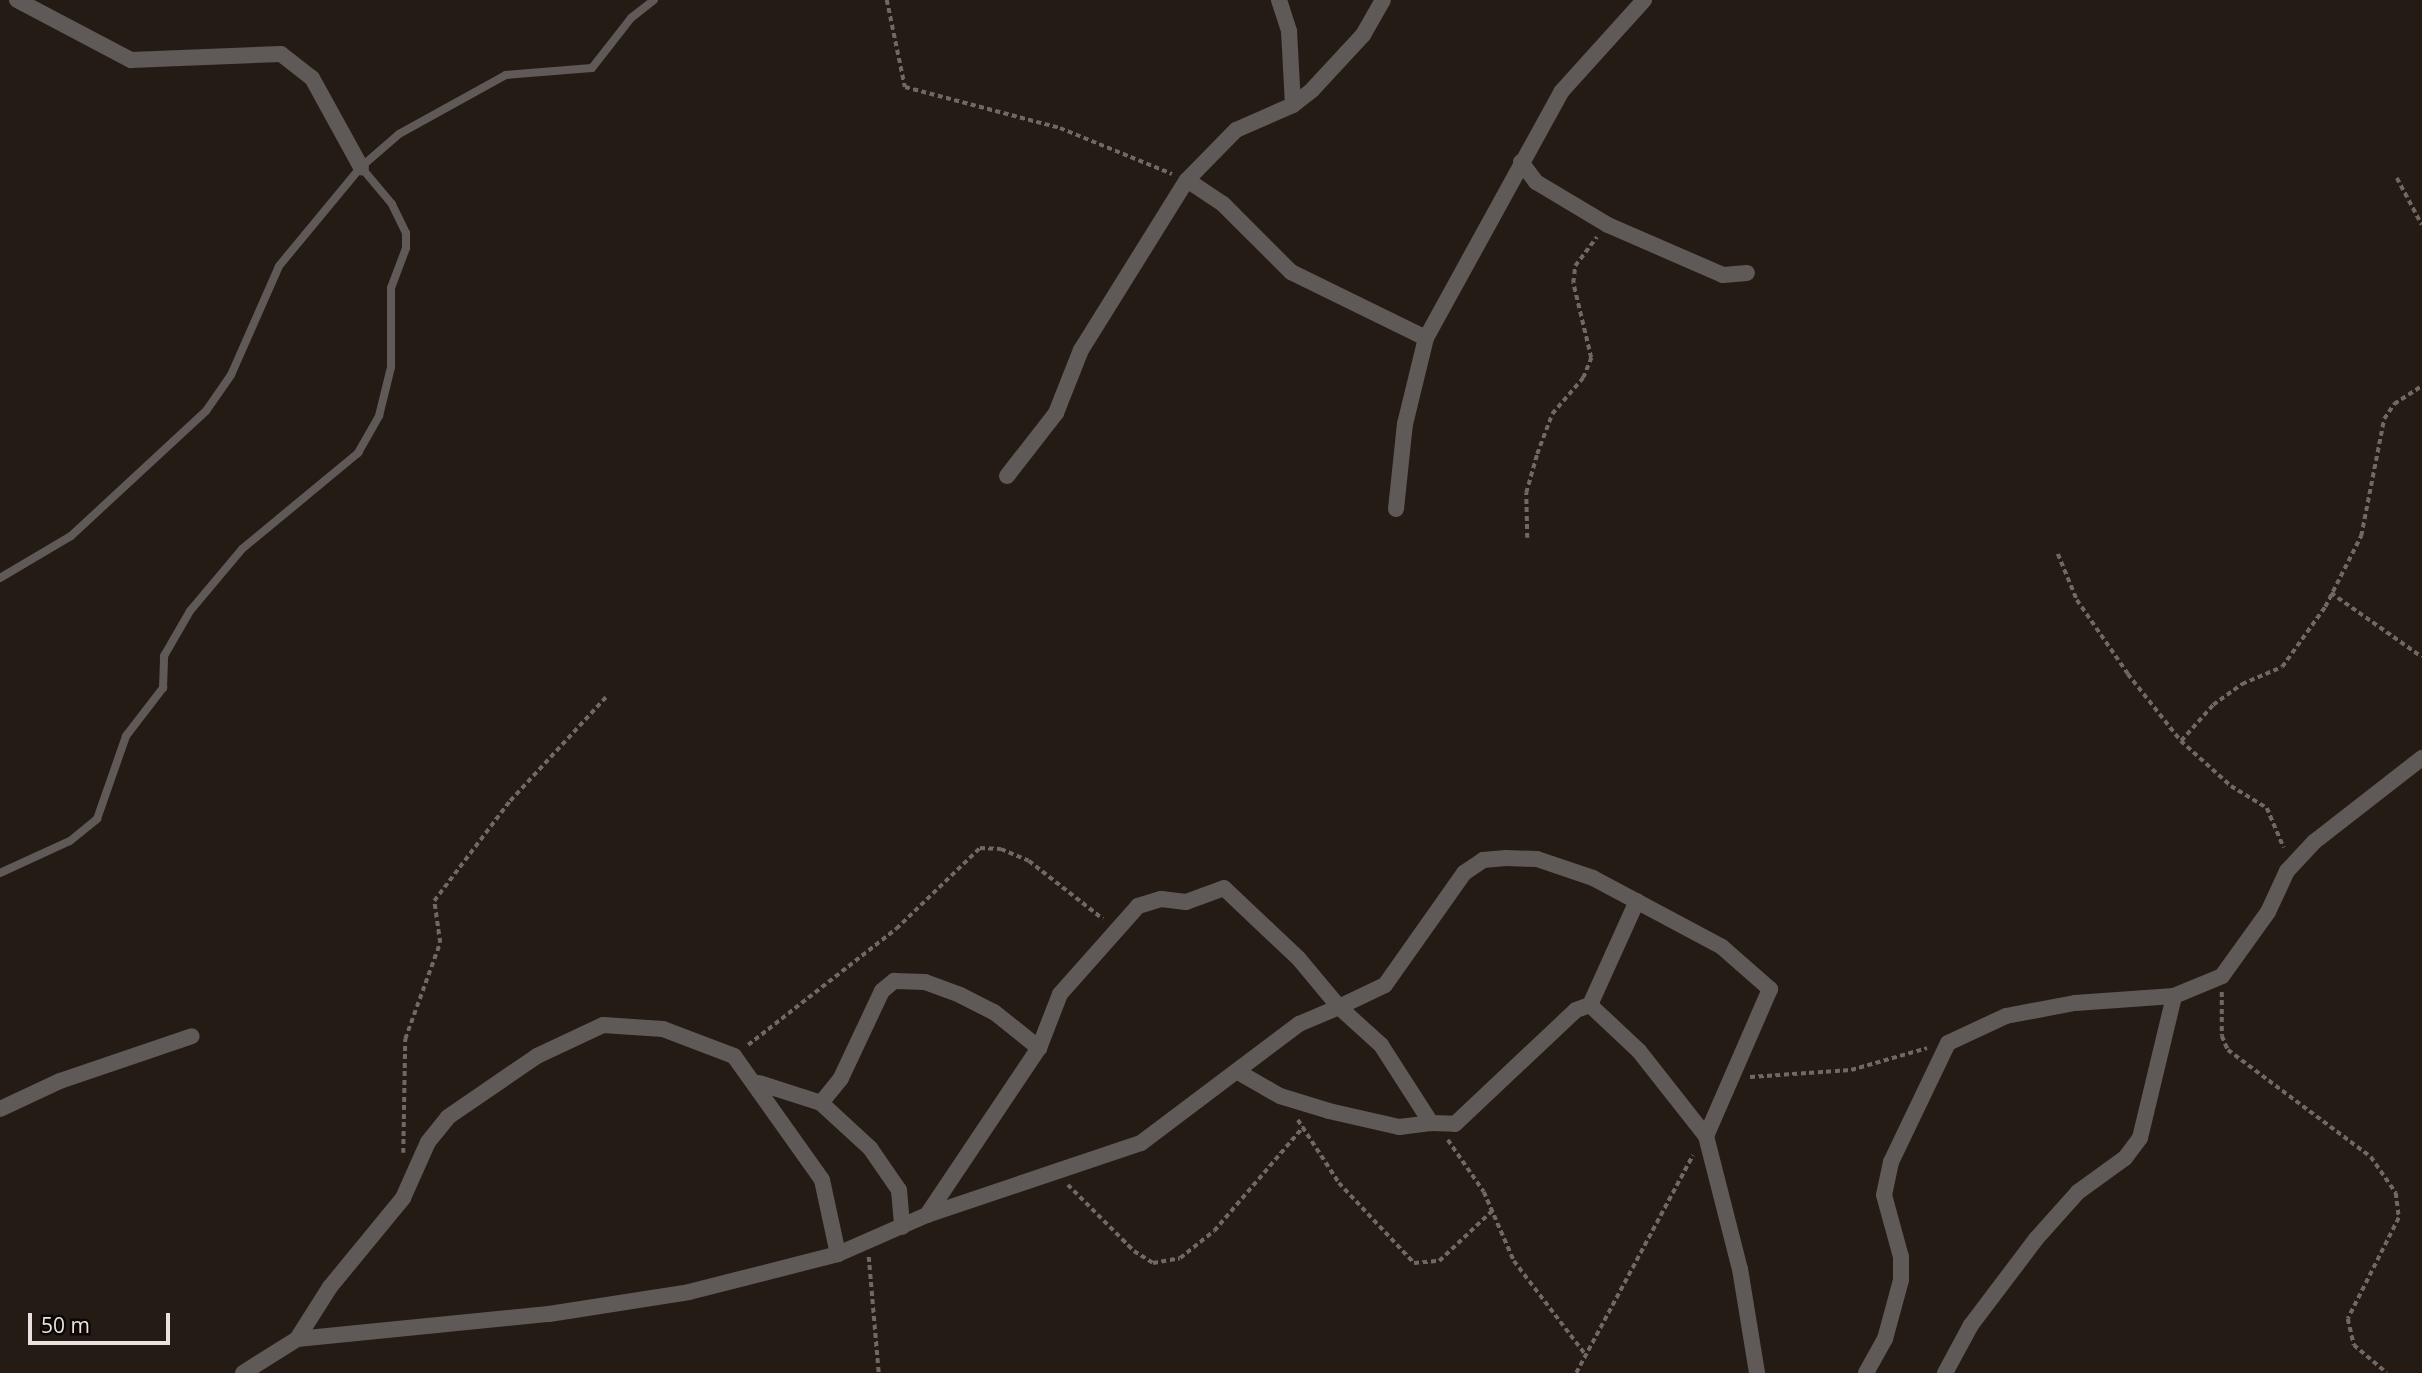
<!DOCTYPE html>
<style>
body{margin:0}
#map{position:relative;width:2422px;height:1373px;overflow:hidden;background:#251b15;font-family:"Open Sans",sans-serif}
div>[style]{position:absolute}
[style*='--x']{left:calc(var(--x)*1px);top:calc(var(--y)*1px);width:calc(var(--w)*1px);rotate:calc(var(--a)*1deg)}
.path>*{height:3.5px;margin-top:-1.75px;transform-origin:0;background:repeating-linear-gradient(90deg,#716863 0 5px,transparent 0 8.5px)}
.lane>*{height:8px;margin:-4px;padding:0 4px;transform-origin:4px;border-radius:4px;background:#5f5a57}
.street>*{height:16px;margin:-8px;padding:0 8px;transform-origin:8px;border-radius:8px;background:#5f5a57}
span{translate:-50% -50%;white-space:nowrap;text-align:center;line-height:1.15;-webkit-text-stroke:5px #0b0705;paint-order:stroke}
.scale{position:absolute;left:28px;top:1313px;width:142px;height:32px;box-sizing:border-box;border:4px solid #e9e2de;border-top:0;padding-left:9px;font-size:21px;line-height:24px;white-space:nowrap;color:#e9e2de;-webkit-text-stroke:5px #0b0705;paint-order:stroke}
</style>
<div id="map">
<div class="path">
<div style="--x:887;--y:0;--w:89;--a:78.3"></div>
<div style="--x:905;--y:87;--w:160;--a:14.8"></div>
<div style="--x:1060;--y:128;--w:121;--a:22.3"></div>
<div style="--x:2397;--y:178;--w:53;--a:62"></div>
<div style="--x:1527;--y:538;--w:45;--a:-91.3"></div>
<div style="--x:1526;--y:493;--w:41;--a:-74.2"></div>
<div style="--x:1537;--y:454;--w:43;--a:-69.4"></div>
<div style="--x:1552;--y:414;--w:48;--a:-49.3"></div>
<div style="--x:1583;--y:378;--w:22;--a:-68"></div>
<div style="--x:1591;--y:358;--w:77;--a:-103.5"></div>
<div style="--x:1573;--y:283;--w:17;--a:-83"></div>
<div style="--x:1575;--y:266;--w:36;--a:-53"></div>
<div style="--x:2058;--y:554;--w:50;--a:67.6"></div>
<div style="--x:2077;--y:600;--w:90;--a:55.4"></div>
<div style="--x:2128;--y:674;--w:85;--a:51.7"></div>
<div style="--x:2181;--y:741;--w:67;--a:42"></div>
<div style="--x:2231;--y:786;--w:42;--a:31.4"></div>
<div style="--x:2267;--y:808;--w:43;--a:67"></div>
<div style="--x:2331;--y:593;--w:111;--a:35.1"></div>
<div style="--x:2181;--y:741;--w:48;--a:-48.4"></div>
<div style="--x:2213;--y:705;--w:36;--a:-36"></div>
<div style="--x:2242;--y:684;--w:43;--a:-23"></div>
<div style="--x:2282;--y:667;--w:74;--a:-54.4"></div>
<div style="--x:2325;--y:607;--w:80;--a:-63.1"></div>
<div style="--x:2361;--y:536;--w:119;--a:-78.9"></div>
<div style="--x:2384;--y:419;--w:18;--a:-56"></div>
<div style="--x:2394;--y:404;--w:33;--a:-33"></div>
<div style="--x:2222;--y:992;--w:44;--a:90"></div>
<div style="--x:2222;--y:1036;--w:15;--a:67"></div>
<div style="--x:2228;--y:1050;--w:179;--a:36.8"></div>
<div style="--x:2371;--y:1157;--w:44;--a:55.2"></div>
<div style="--x:2396;--y:1193;--w:25;--a:83"></div>
<div style="--x:2399;--y:1218;--w:113;--a:116.8"></div>
<div style="--x:2348;--y:1319;--w:27;--a:77"></div>
<div style="--x:2354;--y:1345;--w:43;--a:40.3"></div>
<div style="--x:748;--y:1045;--w:188;--a:-38.1"></div>
<div style="--x:896;--y:929;--w:117;--a:-44"></div>
<div style="--x:980;--y:848;--w:21;--a:3"></div>
<div style="--x:1001;--y:849;--w:30;--a:23"></div>
<div style="--x:1029;--y:861;--w:94;--a:38.1"></div>
<div style="--x:1750;--y:1077;--w:101;--a:-4"></div>
<div style="--x:1851;--y:1070;--w:79;--a:-16.1"></div>
<div style="--x:1298;--y:1120;--w:75;--a:56.9"></div>
<div style="--x:1339;--y:1183;--w:110;--a:46.8"></div>
<div style="--x:1414;--y:1263;--w:25;--a:-5"></div>
<div style="--x:1439;--y:1261;--w:74;--a:-43.4"></div>
<div style="--x:1448;--y:1140;--w:63;--a:55.3"></div>
<div style="--x:1484;--y:1192;--w:75;--a:66.5"></div>
<div style="--x:1514;--y:1261;--w:117;--a:52.6"></div>
<div style="--x:403;--y:1153;--w:114;--a:-89"></div>
<div style="--x:405;--y:1039;--w:102;--a:-70"></div>
<div style="--x:440;--y:943;--w:42;--a:-98.1"></div>
<div style="--x:434;--y:901;--w:126;--a:-52.8"></div>
<div style="--x:510;--y:801;--w:142;--a:-47.3"></div>
<div style="--x:1068;--y:1185;--w:93;--a:45"></div>
<div style="--x:1134;--y:1251;--w:22;--a:32"></div>
<div style="--x:1153;--y:1263;--w:27;--a:-10"></div>
<div style="--x:1180;--y:1258;--w:43;--a:-38.5"></div>
<div style="--x:1214;--y:1231;--w:137;--a:-49.4"></div>
<div style="--x:869;--y:1257;--w:116;--a:85.1"></div>
<div style="--x:1576;--y:1373;--w:247;--a:-61.8"></div>
</div>
<div class="lane">
<div style="--x:0;--y:578;--w:82;--a:-30.6"></div>
<div style="--x:71;--y:536;--w:184;--a:-42.8"></div>
<div style="--x:206;--y:411;--w:44;--a:-55.2"></div>
<div style="--x:231;--y:375;--w:119;--a:-66.2"></div>
<div style="--x:279;--y:266;--w:129;--a:-50.4"></div>
<div style="--x:361;--y:167;--w:50;--a:-41"></div>
<div style="--x:399;--y:134;--w:122;--a:-28.9"></div>
<div style="--x:506;--y:75;--w:86;--a:-4.7"></div>
<div style="--x:592;--y:68;--w:63;--a:-52"></div>
<div style="--x:631;--y:18;--w:29;--a:-38"></div>
<div style="--x:0;--y:873;--w:77;--a:-24.6"></div>
<div style="--x:70;--y:841;--w:35;--a:-39"></div>
<div style="--x:97;--y:819;--w:88;--a:-70.7"></div>
<div style="--x:126;--y:736;--w:61;--a:-52.4"></div>
<div style="--x:163;--y:688;--w:32;--a:-88"></div>
<div style="--x:164;--y:656;--w:52;--a:-60"></div>
<div style="--x:190;--y:611;--w:81;--a:-50"></div>
<div style="--x:242;--y:549;--w:151;--a:-39.6"></div>
<div style="--x:358;--y:453;--w:43;--a:-60.4"></div>
<div style="--x:379;--y:416;--w:50;--a:-76.2"></div>
<div style="--x:391;--y:367;--w:79;--a:-90"></div>
<div style="--x:391;--y:288;--w:43;--a:-69.4"></div>
<div style="--x:406;--y:248;--w:15;--a:-90"></div>
<div style="--x:406;--y:233;--w:32;--a:-116"></div>
<div style="--x:392;--y:204;--w:48;--a:-130"></div>
</div>
<div class="street">
<div style="--x:17;--y:0;--w:129;--a:27.8"></div>
<div style="--x:131;--y:60;--w:150;--a:-2.3"></div>
<div style="--x:281;--y:54;--w:39;--a:38"></div>
<div style="--x:312;--y:78;--w:102;--a:61.2"></div>
<div style="--x:1279;--y:0;--w:33;--a:72"></div>
<div style="--x:1289;--y:31;--w:74;--a:86.9"></div>
<div style="--x:1521;--y:162;--w:25;--a:53"></div>
<div style="--x:1536;--y:182;--w:84;--a:30.8"></div>
<div style="--x:1608;--y:225;--w:125;--a:23.5"></div>
<div style="--x:1723;--y:275;--w:24;--a:-5"></div>
<div style="--x:1187;--y:180;--w:43;--a:33.7"></div>
<div style="--x:1223;--y:204;--w:96;--a:45"></div>
<div style="--x:1291;--y:272;--w:150;--a:26.1"></div>
<div style="--x:1007;--y:476;--w:80;--a:-52.1"></div>
<div style="--x:1056;--y:413;--w:68;--a:-68.4"></div>
<div style="--x:1081;--y:350;--w:200;--a:-58.1"></div>
<div style="--x:1187;--y:180;--w:70;--a:-45.6"></div>
<div style="--x:1236;--y:130;--w:62;--a:-23.7"></div>
<div style="--x:1293;--y:105;--w:24;--a:-38"></div>
<div style="--x:1312;--y:90;--w:75;--a:-47.2"></div>
<div style="--x:1363;--y:35;--w:40;--a:-60.3"></div>
<div style="--x:1396;--y:509;--w:85;--a:-84"></div>
<div style="--x:1405;--y:424;--w:89;--a:-76.3"></div>
<div style="--x:1426;--y:338;--w:281;--a:-61.2"></div>
<div style="--x:1561;--y:92;--w:124;--a:-47.9"></div>
<div style="--x:1590;--y:1005;--w:114;--a:-65.7"></div>
<div style="--x:1240;--y:1073;--w:46;--a:29.9"></div>
<div style="--x:1280;--y:1096;--w:51;--a:17"></div>
<div style="--x:1329;--y:1111;--w:72;--a:12.9"></div>
<div style="--x:1399;--y:1127;--w:32;--a:-7"></div>
<div style="--x:759;--y:1083;--w:65;--a:17.9"></div>
<div style="--x:821;--y:1103;--w:67;--a:42.6"></div>
<div style="--x:870;--y:1148;--w:51;--a:55.4"></div>
<div style="--x:899;--y:1190;--w:37;--a:85"></div>
<div style="--x:821;--y:1103;--w:32;--a:-51"></div>
<div style="--x:841;--y:1078;--w:96;--a:-64.8"></div>
<div style="--x:882;--y:991;--w:16;--a:-40"></div>
<div style="--x:894;--y:981;--w:31;--a:2"></div>
<div style="--x:925;--y:982;--w:37;--a:20"></div>
<div style="--x:960;--y:995;--w:38;--a:27"></div>
<div style="--x:994;--y:1012;--w:58;--a:38.7"></div>
<div style="--x:0;--y:1109;--w:66;--a:-25"></div>
<div style="--x:60;--y:1081;--w:139;--a:-18.8"></div>
<div style="--x:927;--y:1215;--w:201;--a:-56.2"></div>
<div style="--x:1039;--y:1048;--w:58;--a:-68.7"></div>
<div style="--x:1060;--y:994;--w:118;--a:-48.4"></div>
<div style="--x:1138;--y:906;--w:24;--a:-17"></div>
<div style="--x:1161;--y:899;--w:25;--a:7"></div>
<div style="--x:1186;--y:902;--w:40;--a:-20.2"></div>
<div style="--x:1224;--y:888;--w:103;--a:43.4"></div>
<div style="--x:1299;--y:959;--w:62;--a:50.2"></div>
<div style="--x:1339;--y:1007;--w:51;--a:-25.6"></div>
<div style="--x:1385;--y:985;--w:137;--a:-54.8"></div>
<div style="--x:1464;--y:873;--w:23;--a:-34"></div>
<div style="--x:1483;--y:860;--w:23;--a:-5"></div>
<div style="--x:1506;--y:858;--w:31;--a:2"></div>
<div style="--x:1537;--y:859;--w:59;--a:18.7"></div>
<div style="--x:1593;--y:878;--w:146;--a:28.1"></div>
<div style="--x:1722;--y:947;--w:64;--a:41.2"></div>
<div style="--x:1770;--y:989;--w:160;--a:113.5"></div>
<div style="--x:297;--y:1339;--w:62;--a:-57.6"></div>
<div style="--x:330;--y:1287;--w:115;--a:-50.6"></div>
<div style="--x:403;--y:1198;--w:61;--a:-65.9"></div>
<div style="--x:428;--y:1142;--w:32;--a:-51"></div>
<div style="--x:448;--y:1117;--w:108;--a:-34.4"></div>
<div style="--x:537;--y:1056;--w:73;--a:-25.2"></div>
<div style="--x:603;--y:1025;--w:60;--a:3.8"></div>
<div style="--x:663;--y:1029;--w:76;--a:20.8"></div>
<div style="--x:734;--y:1056;--w:152;--a:54.6"></div>
<div style="--x:822;--y:1180;--w:76;--a:77.8"></div>
<div style="--x:243;--y:1373;--w:64;--a:-32.2"></div>
<div style="--x:297;--y:1339;--w:253;--a:-5.7"></div>
<div style="--x:549;--y:1314;--w:142;--a:-8.9"></div>
<div style="--x:689;--y:1292;--w:154;--a:-14.3"></div>
<div style="--x:838;--y:1254;--w:97;--a:-23.7"></div>
<div style="--x:927;--y:1215;--w:226;--a:-18.6"></div>
<div style="--x:1141;--y:1143;--w:198;--a:-37"></div>
<div style="--x:1299;--y:1024;--w:43;--a:-23"></div>
<div style="--x:1339;--y:1007;--w:57;--a:42.1"></div>
<div style="--x:1381;--y:1045;--w:93;--a:57.3"></div>
<div style="--x:1431;--y:1123;--w:24;--a:2"></div>
<div style="--x:1455;--y:1124;--w:166;--a:-43.3"></div>
<div style="--x:1576;--y:1010;--w:15;--a:-20"></div>
<div style="--x:1590;--y:1005;--w:67;--a:43.2"></div>
<div style="--x:1639;--y:1051;--w:108;--a:51.8"></div>
<div style="--x:1706;--y:1136;--w:137;--a:75.7"></div>
<div style="--x:1740;--y:1269;--w:105;--a:80.7"></div>
<div style="--x:1866;--y:1373;--w:39;--a:-61"></div>
<div style="--x:1885;--y:1339;--w:61;--a:-74.8"></div>
<div style="--x:1901;--y:1280;--w:23;--a:-90"></div>
<div style="--x:1901;--y:1257;--w:64;--a:-105.3"></div>
<div style="--x:1884;--y:1195;--w:34;--a:-78"></div>
<div style="--x:1891;--y:1162;--w:132;--a:-64.4"></div>
<div style="--x:1948;--y:1043;--w:64;--a:-25"></div>
<div style="--x:2006;--y:1016;--w:70;--a:-10.7"></div>
<div style="--x:2075;--y:1003;--w:99;--a:-4"></div>
<div style="--x:2174;--y:996;--w:52;--a:-22.6"></div>
<div style="--x:2222;--y:976;--w:79;--a:-54.3"></div>
<div style="--x:2268;--y:912;--w:45;--a:-65.1"></div>
<div style="--x:2287;--y:871;--w:40;--a:-47"></div>
<div style="--x:2314;--y:842;--w:137;--a:-37.9"></div>
<div style="--x:1945;--y:1373;--w:55;--a:-61.6"></div>
<div style="--x:1971;--y:1325;--w:108;--a:-52.9"></div>
<div style="--x:2036;--y:1239;--w:63;--a:-48.2"></div>
<div style="--x:2078;--y:1192;--w:58;--a:-35.9"></div>
<div style="--x:2125;--y:1158;--w:25;--a:-53"></div>
<div style="--x:2140;--y:1138;--w:146;--a:-76.5"></div>
</div>
<div class="scale">50 m</div>
</div>
